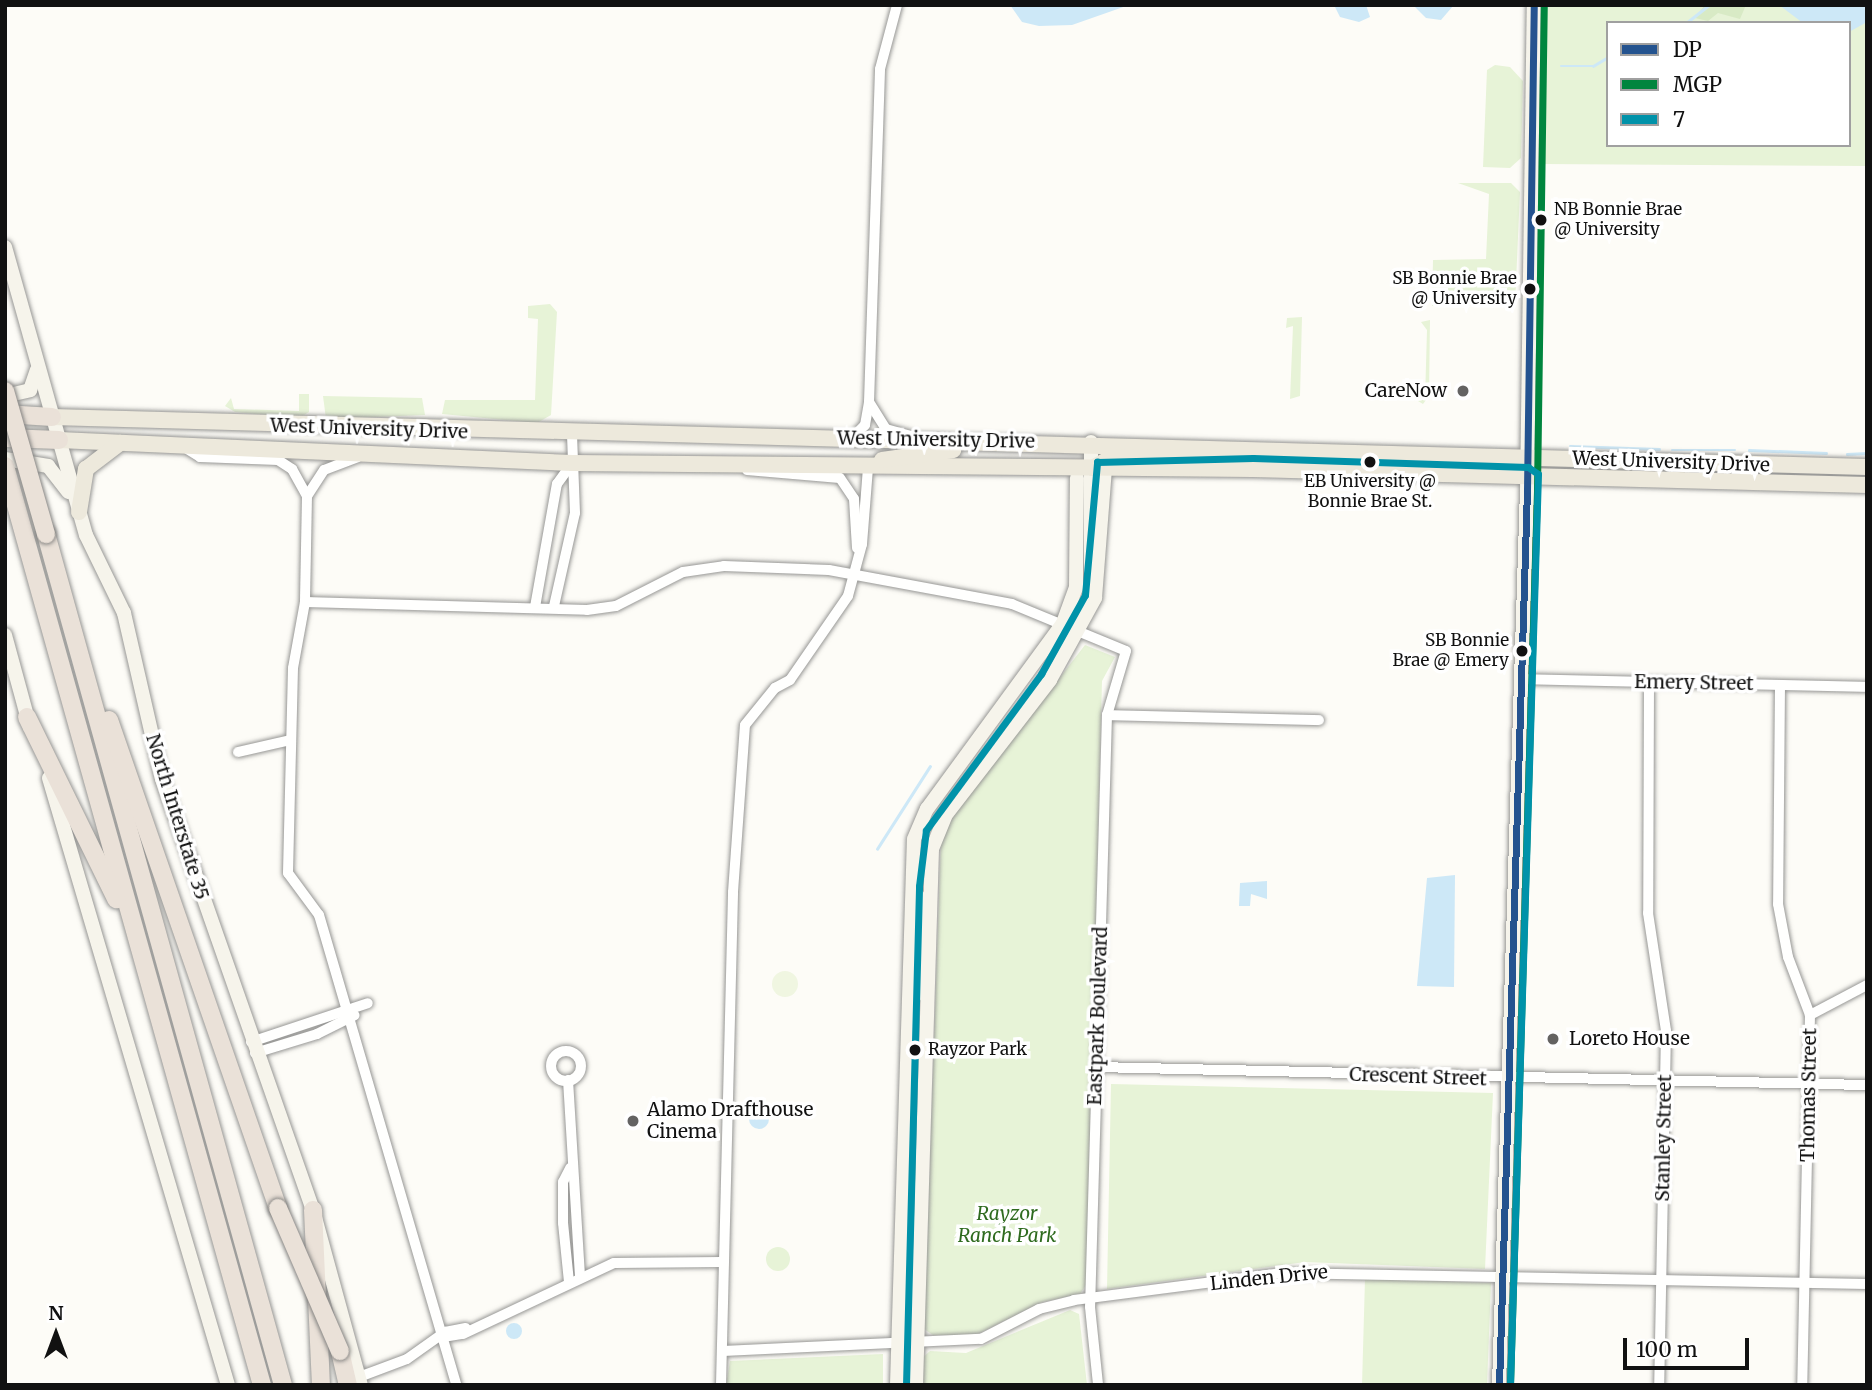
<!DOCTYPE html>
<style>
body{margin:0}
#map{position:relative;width:1872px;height:1390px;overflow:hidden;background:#fdfcf7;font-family:Merriweather,serif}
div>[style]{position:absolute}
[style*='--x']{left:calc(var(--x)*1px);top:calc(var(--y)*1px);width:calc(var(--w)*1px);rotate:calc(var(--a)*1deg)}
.green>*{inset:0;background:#e7f3d7}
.round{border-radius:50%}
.forest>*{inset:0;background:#d8eac5}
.pitch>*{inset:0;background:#f0f6e1}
.water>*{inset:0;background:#cde8f7}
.stream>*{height:2.5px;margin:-1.25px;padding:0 1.25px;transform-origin:1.25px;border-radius:1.25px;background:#cde8f7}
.roads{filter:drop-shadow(0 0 2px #979795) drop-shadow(0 0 2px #979795)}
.street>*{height:10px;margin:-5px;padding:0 5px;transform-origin:5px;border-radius:5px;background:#fffffe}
.street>.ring{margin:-5px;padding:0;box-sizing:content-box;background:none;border:10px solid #fffffe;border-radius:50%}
.secondary>*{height:14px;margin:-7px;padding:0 7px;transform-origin:7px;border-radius:7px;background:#f6f4eb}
.primary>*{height:16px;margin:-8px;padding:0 8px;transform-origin:8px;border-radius:8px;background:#ede9dc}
.highway>*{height:18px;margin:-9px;padding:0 9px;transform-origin:9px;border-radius:9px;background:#eae1d8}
.bridges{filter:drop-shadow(0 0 2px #858482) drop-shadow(0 0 2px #858482)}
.highway-bridge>*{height:18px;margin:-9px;padding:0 9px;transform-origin:9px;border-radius:9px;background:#eae1d8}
.bus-1>*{height:7px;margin:-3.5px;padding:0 3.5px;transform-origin:3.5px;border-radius:3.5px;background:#24538f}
.bus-2>*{height:7px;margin:-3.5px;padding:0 3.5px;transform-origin:3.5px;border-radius:3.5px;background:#00853e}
.bus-3>*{height:7px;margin:-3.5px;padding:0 3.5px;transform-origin:3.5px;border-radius:3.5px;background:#0092a9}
.dots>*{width:19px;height:19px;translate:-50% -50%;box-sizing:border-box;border:4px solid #fff;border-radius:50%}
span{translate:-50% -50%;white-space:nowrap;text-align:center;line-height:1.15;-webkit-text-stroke:7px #fff;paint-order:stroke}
.bus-label{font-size:17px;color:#111}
.left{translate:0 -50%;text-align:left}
.right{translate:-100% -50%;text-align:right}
.poi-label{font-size:19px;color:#111}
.street-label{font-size:19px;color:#111}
.park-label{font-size:19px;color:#2f6b1f;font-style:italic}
.frame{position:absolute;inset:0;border:7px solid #111;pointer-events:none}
.legend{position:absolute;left:1606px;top:21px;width:245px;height:126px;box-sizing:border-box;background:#fff;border:2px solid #a0a0a0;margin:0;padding:9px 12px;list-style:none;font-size:21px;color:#111}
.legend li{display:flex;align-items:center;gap:14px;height:35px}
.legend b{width:35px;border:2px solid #a0a0a0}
.north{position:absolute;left:21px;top:1299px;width:70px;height:70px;-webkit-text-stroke:5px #fff;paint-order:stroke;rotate:0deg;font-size:19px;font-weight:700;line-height:28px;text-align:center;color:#111}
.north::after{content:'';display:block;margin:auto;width:24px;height:32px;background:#111;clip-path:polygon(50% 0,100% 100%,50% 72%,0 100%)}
.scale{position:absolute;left:1623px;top:1338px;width:126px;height:32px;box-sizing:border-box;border:4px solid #111;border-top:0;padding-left:9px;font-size:21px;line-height:24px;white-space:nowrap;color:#111;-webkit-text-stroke:5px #fff;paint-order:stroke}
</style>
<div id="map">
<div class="green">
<div style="clip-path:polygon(evenodd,1544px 5px,1867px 5px,1867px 166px,1540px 164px,1544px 5px,1608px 23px,1849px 23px,1849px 145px,1608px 145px,1608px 23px)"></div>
<div style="clip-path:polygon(1495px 65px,1510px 67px,1523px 81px,1521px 158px,1510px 168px,1483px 167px,1487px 70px)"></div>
<div style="clip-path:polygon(1458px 183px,1511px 183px,1520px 192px,1515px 305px,1432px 306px,1433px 260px,1486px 259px,1489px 194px)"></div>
<div style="clip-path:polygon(550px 304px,557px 312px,551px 415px,537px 423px,442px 414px,445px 400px,535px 400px,538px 319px,528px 318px,528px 306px)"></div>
<div style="clip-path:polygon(1302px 317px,1300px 396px,1290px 399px,1293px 326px,1286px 328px,1287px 318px)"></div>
<div style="clip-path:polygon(1430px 320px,1429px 396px,1423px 404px,1418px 401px,1425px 399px,1427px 330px,1421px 322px)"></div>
<div style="clip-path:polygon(299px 394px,309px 394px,309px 412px,299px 418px,235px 412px,225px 406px,231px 398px,234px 409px,299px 411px)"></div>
<div style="clip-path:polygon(323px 396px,422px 398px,425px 415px,326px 419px)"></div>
<div style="clip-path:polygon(1085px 645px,1115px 657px,1102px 681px,1086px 1285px,1080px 1294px,1042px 1302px,976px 1335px,933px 1335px,924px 1329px,941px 839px,953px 815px)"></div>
<div style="clip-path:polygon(1111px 1084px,1493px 1093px,1485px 1269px,1305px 1262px,1107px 1289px)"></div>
<div class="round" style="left:766px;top:1247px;width:24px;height:24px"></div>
<div style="clip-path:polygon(1365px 1279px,1491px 1283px,1487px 1385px,1362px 1385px)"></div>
<div style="clip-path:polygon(1070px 1310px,1079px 1314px,1087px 1385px,924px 1385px,920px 1360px,930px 1351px,966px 1353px)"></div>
<div style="clip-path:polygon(883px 1354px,883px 1385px,726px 1385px,730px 1361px)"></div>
</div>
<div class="forest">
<div style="clip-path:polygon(1705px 5px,1746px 5px,1740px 19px,1718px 13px,1708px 21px,1695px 18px)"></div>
</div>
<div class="pitch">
<div class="round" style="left:772px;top:971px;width:26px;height:26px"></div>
</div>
<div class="water">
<div style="clip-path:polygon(1010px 5px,1129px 5px,1072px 25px,1039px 26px,1022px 22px)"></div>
<div style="clip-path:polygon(1366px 5px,1370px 17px,1359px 22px,1340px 17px,1335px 7px)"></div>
<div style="clip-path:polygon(1413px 5px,1453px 5px,1453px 6px,1441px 20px,1426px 18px)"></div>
<div style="clip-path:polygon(1779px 5px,1867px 5px,1867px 22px,1849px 32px,1849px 23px,1803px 23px)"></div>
<div style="clip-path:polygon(1455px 875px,1454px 987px,1417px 986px,1427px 878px)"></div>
<div style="clip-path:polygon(1267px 881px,1267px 899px,1251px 894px,1250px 906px,1239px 906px,1240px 883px)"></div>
<div class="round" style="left:749px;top:1109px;width:20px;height:20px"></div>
<div class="round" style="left:506px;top:1323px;width:16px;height:16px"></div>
</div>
<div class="stream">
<div style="--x:1686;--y:23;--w:29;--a:-38"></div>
<div style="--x:1561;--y:66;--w:32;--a:0"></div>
<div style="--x:1593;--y:66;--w:17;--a:-31"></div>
<div style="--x:1570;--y:446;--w:89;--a:1.9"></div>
<div style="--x:1672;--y:450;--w:63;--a:0"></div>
<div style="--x:1749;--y:450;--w:77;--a:2.2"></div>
<div style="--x:1847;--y:454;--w:20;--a:-3"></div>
<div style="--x:877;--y:849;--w:98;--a:-57.4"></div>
</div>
<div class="roads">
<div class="street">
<div style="--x:869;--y:402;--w:32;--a:58"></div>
<div style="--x:886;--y:429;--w:26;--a:16"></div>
<div style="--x:851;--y:439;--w:20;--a:-45"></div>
<div style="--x:865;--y:425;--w:23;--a:-80"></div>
<div style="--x:869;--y:402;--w:333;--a:-88.1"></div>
<div style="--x:880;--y:69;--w:66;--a:-75.1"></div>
<div style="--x:184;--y:447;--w:19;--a:32"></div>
<div style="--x:200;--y:457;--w:78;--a:2.2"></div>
<div style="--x:278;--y:460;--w:17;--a:33"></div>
<div style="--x:292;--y:469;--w:31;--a:61"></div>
<div style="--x:358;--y:457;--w:36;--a:159"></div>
<div style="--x:324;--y:470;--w:31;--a:123"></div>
<div style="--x:307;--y:496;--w:106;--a:91.1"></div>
<div style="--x:305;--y:602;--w:282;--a:1.6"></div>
<div style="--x:587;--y:610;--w:29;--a:-8"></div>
<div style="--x:616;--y:606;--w:75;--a:-26.9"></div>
<div style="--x:683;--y:572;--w:41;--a:-8.3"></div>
<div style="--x:724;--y:566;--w:105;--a:2.2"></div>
<div style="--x:829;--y:570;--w:186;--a:10.5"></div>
<div style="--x:1012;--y:604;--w:123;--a:22.4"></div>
<div style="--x:1126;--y:651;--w:67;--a:106.5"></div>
<div style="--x:1107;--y:715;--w:592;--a:91.64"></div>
<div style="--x:1090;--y:1307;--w:78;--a:84.1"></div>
<div style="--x:747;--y:470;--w:93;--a:4.9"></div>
<div style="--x:840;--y:478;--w:25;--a:56"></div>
<div style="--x:854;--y:499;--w:49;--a:86.5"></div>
<div style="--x:305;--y:602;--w:67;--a:100.3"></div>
<div style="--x:293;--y:668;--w:205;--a:91.4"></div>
<div style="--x:288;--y:873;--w:52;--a:53.6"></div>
<div style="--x:319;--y:915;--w:490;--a:73.7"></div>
<div style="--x:554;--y:606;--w:95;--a:-77.3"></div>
<div style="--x:575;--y:513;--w:79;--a:-92.2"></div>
<div style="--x:535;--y:607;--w:125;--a:-79.9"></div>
<div style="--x:557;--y:484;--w:26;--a:-54"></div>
<div style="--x:1521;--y:679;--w:346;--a:1.3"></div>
<div style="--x:1649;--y:682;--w:231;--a:90.2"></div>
<div style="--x:1648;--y:913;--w:119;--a:81.3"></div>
<div style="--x:1666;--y:1031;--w:354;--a:91.1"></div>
<div style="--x:1780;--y:685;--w:219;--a:90.5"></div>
<div style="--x:1778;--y:904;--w:54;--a:79.3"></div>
<div style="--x:1788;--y:957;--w:62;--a:69.2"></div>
<div style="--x:1810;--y:1015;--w:370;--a:91.2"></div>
<div style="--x:1107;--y:715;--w:212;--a:1.4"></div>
<div style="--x:238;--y:752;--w:54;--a:-12.8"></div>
<div style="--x:1810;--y:1015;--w:64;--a:-27.8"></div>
<div style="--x:251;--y:1042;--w:123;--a:-18.4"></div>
<div class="ring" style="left:551px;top:1051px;width:20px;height:20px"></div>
<div style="--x:255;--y:1053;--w:65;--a:-17"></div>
<div style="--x:317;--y:1034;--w:42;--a:-26.6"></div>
<div style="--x:1096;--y:1067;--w:771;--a:1.34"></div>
<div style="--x:568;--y:1080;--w:197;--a:86.5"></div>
<div style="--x:569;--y:1282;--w:59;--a:-95.8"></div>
<div style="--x:563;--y:1223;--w:41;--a:-90"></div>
<div style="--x:563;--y:1182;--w:16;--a:-63"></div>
<div style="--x:443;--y:1337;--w:20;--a:-9"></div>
<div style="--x:463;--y:1334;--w:167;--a:-25.2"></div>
<div style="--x:614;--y:1263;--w:108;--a:-0.5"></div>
<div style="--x:723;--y:1351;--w:258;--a:-2.7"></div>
<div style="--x:981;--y:1339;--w:65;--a:-27.3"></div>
<div style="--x:1039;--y:1309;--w:36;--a:-14"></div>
<div style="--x:1074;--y:1300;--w:210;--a:-7.4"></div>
<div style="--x:1282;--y:1273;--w:585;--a:1.08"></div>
<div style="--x:359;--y:1377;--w:51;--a:-20.6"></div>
<div style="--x:407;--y:1359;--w:47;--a:-35.4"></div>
<div style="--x:445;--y:1332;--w:21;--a:-11"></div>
<div style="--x:721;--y:1385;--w:493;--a:-88.6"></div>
<div style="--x:733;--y:892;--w:167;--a:-85.9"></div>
<div style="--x:745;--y:725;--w:48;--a:-51"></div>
<div style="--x:775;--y:688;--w:17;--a:-28"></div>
<div style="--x:790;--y:680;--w:102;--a:-55.4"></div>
<div style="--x:848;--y:596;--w:54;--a:-74.9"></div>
<div style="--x:862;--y:544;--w:77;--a:-85.5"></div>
</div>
<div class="secondary">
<div style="--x:5;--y:247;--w:299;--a:74.3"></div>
<div style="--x:86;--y:535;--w:87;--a:64"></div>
<div style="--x:124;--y:613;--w:170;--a:77.1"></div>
<div style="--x:162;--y:779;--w:457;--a:70.7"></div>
<div style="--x:313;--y:1210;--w:181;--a:74.7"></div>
<div style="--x:5;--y:396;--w:26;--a:-13"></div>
<div style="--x:30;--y:390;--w:21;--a:-71"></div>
<div style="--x:5;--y:459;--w:44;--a:9.2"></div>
<div style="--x:48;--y:466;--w:33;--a:52"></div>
<div style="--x:1091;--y:577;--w:135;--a:-90"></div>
<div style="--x:5;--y:635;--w:95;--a:74.8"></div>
<div style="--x:49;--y:778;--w:633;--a:73.57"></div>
<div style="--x:918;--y:896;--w:87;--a:91.3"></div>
<div style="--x:916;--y:983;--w:18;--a:52"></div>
<div style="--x:909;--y:1272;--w:61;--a:91.9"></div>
<div style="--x:907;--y:1333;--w:15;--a:53"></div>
<div style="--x:897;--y:1385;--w:546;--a:-88.22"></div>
<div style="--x:914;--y:839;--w:33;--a:-67"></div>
<div style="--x:927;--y:809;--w:230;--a:-53.8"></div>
<div style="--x:1063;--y:623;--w:37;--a:-70"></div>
<div style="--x:1076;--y:588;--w:110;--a:-89.5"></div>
<div style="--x:916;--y:1385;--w:536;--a:-88.29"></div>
<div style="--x:932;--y:849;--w:35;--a:-68"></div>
<div style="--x:945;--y:816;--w:172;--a:-52.3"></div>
<div style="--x:1050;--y:680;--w:94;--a:-61.2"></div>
<div style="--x:1095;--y:598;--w:129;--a:-85.6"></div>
<div style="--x:1499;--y:1385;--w:895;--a:-88.21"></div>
<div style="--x:1527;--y:490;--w:485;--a:-89.2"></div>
</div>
<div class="primary">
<div style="--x:52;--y:417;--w:1816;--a:1.58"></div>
<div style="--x:59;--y:440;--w:514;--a:2.57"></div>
<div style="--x:572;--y:463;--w:681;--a:0.5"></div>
<div style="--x:1253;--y:469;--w:614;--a:1.49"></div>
<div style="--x:882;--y:460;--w:72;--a:-8"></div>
<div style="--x:1092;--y:468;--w:21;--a:-28"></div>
<div style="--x:1111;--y:458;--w:106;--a:-0.5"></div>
<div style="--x:79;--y:512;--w:44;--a:-80.8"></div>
<div style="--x:86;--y:469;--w:43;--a:-37.4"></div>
</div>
<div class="highway">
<div style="--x:5;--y:414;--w:47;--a:3.7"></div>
<div style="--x:5;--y:438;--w:54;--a:2.1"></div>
<div style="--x:5;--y:466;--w:954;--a:74.38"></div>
<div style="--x:46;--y:534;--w:883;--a:74.44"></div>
<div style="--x:27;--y:717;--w:203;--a:63.9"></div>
<div style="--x:109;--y:720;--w:516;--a:70.9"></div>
<div style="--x:313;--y:1210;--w:175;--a:87.4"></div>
<div style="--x:340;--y:1351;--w:35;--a:77"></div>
</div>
</div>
<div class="bridges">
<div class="highway-bridge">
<div style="--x:5;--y:391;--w:149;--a:74"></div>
<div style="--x:278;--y:1208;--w:156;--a:66.6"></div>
</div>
</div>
<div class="bus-1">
<div style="--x:1499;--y:1385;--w:895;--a:-88.21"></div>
<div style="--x:1527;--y:490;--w:485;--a:-89.2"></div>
</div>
<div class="bus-2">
<div style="--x:1510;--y:1385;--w:895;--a:-88.27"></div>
<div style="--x:1537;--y:490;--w:485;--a:-89.2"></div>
</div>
<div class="bus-3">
<div style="--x:906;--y:1385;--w:499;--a:-88.5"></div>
<div style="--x:919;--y:886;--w:56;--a:-82.9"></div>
<div style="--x:926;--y:830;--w:194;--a:-53.6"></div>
<div style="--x:1041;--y:674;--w:90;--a:-60.9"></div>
<div style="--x:1085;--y:595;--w:134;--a:-84.8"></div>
<div style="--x:1097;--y:462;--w:156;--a:-1.5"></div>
<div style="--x:1253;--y:458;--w:275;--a:1.9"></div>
<div style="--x:1528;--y:467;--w:12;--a:35"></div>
<div style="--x:1538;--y:474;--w:911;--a:91.76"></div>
</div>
<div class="dots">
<div style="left:1541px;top:220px;background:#111"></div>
<div style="left:1530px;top:289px;background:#111"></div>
<div style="left:1463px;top:391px;background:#646362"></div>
<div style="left:1370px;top:462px;background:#111"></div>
<div style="left:1522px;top:651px;background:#111"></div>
<div style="left:1553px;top:1039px;background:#646362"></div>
<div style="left:915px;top:1050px;background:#111"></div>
<div style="left:633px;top:1121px;background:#646362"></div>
</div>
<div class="bus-label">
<span class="left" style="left:1554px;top:220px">NB Bonnie Brae<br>@ University</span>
<span class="right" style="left:1517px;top:289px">SB Bonnie Brae<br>@ University</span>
<span style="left:1370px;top:492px">EB University @<br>Bonnie Brae St.</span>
<span class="right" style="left:1509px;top:651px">SB Bonnie<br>Brae @ Emery</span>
<span class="left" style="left:928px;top:1050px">Rayzor Park</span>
</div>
<div class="poi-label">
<span class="right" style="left:1447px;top:391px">CareNow</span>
<span class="left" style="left:1569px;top:1039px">Loreto House</span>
<span class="left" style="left:647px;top:1121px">Alamo Drafthouse<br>Cinema</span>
</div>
<div class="street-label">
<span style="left:369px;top:429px;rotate:2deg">West University Drive</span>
<span style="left:936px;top:440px;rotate:1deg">West University Drive</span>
<span style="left:1671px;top:462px;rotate:2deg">West University Drive</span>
<span style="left:1694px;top:683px;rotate:1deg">Emery Street</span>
<span style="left:177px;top:817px;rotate:73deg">North Interstate 35</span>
<span style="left:1098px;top:1016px;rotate:-88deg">Eastpark Boulevard</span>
<span style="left:1418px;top:1077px;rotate:2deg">Crescent Street</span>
<span style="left:1809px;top:1095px;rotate:-89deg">Thomas Street</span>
<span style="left:1664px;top:1138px;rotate:-89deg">Stanley Street</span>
<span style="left:1269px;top:1278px;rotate:-6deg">Linden Drive</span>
</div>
<div class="park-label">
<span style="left:1007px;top:1225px">Rayzor<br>Ranch Park</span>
</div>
<div class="frame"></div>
<ul class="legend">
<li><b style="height:9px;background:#24538f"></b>DP</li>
<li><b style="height:9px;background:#00853e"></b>MGP</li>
<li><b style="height:9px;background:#0092a9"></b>7</li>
</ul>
<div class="north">N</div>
<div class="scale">100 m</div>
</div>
